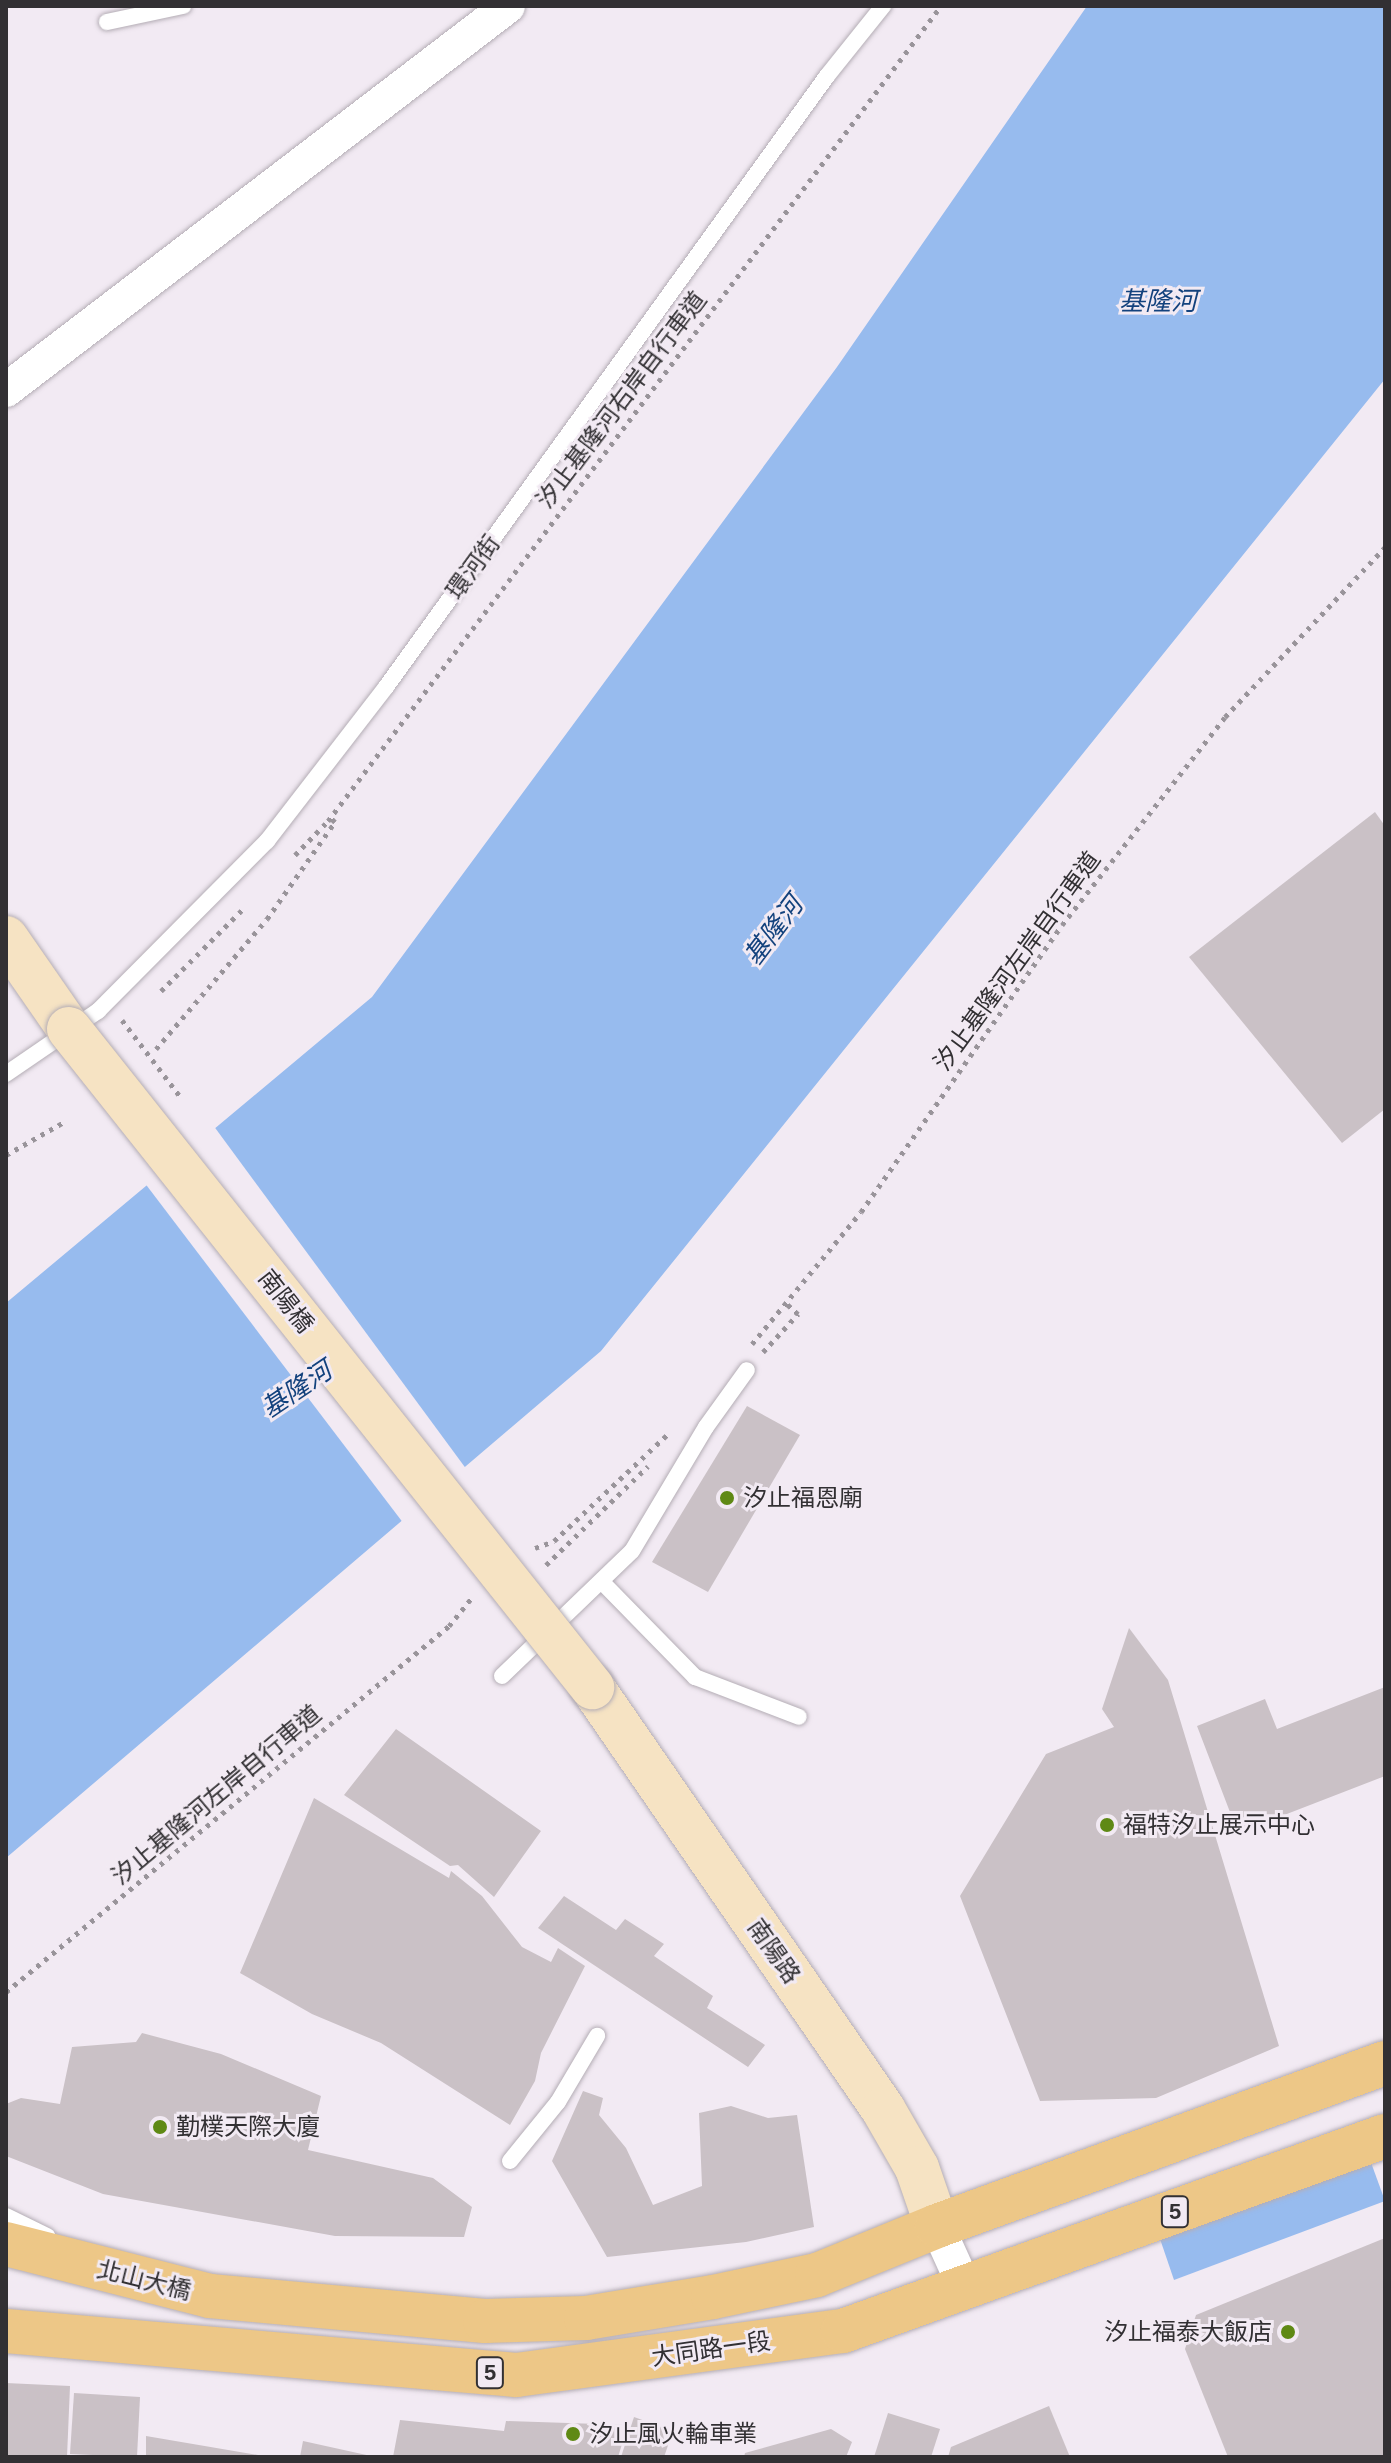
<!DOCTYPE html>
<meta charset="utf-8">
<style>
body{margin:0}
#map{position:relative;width:1391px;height:2463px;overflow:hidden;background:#f2eaf3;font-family:Arial,"Noto Sans TC",sans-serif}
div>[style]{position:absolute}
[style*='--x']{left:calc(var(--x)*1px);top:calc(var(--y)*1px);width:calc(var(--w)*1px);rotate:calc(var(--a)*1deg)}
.water>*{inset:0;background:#97bbee}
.pier>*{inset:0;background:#f2eaf3}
.building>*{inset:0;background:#cac1c6}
.path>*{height:5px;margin-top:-2.5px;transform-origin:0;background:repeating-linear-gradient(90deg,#99949a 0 4px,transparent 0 10px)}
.roads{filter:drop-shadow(0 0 2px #b4adb5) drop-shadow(0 0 2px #b4adb5)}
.lane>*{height:16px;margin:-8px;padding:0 8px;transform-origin:8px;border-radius:8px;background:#fff}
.street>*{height:34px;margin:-17px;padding:0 17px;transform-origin:17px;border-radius:17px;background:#fff}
.secondary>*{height:44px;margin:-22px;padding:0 22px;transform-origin:22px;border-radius:22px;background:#f6e3c3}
.primary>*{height:44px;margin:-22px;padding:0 22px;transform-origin:22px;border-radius:22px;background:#edc787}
.path-bridge>*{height:5px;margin-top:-2.5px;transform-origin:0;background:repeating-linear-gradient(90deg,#99949a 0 4px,transparent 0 10px)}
.bridges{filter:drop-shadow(0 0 2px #b4adb5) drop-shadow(0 0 2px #b4adb5)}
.secondary-bridge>*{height:44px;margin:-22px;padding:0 22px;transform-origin:22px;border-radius:22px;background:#f6e3c3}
.dots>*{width:22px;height:22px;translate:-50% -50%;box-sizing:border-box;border:4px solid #f2eaf3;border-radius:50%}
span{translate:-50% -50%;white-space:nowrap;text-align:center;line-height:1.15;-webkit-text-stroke:6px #f2eaf3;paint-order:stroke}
.shield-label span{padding:2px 6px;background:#f2eaf3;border:2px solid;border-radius:6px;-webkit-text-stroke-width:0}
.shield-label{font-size:22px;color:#323033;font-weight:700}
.street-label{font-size:24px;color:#323033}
.poi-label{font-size:24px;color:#323033}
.left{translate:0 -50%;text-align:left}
.right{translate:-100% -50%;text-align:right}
.water-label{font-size:26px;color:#13427d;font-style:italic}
.frame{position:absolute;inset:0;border:8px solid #323033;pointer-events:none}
</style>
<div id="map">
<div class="water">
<div style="clip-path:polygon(1087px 6px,1385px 6px,1385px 379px,601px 1351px,6px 1858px,6px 1303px,372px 997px,837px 367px)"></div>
<div style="clip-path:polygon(1369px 2157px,1385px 2201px,1174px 2280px,1158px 2233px)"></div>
</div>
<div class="pier">
<div style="clip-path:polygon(213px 1125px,467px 1470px,404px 1524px,144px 1182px)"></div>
</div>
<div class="building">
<div style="clip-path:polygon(1375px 812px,1385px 826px,1385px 1109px,1342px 1143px,1189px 957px)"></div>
<div style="clip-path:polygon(747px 1406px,800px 1435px,708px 1592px,652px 1562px)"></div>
<div style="clip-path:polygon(1129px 1628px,1168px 1680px,1279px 2046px,1156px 2098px,1040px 2101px,960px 1896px,1046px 1754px,1114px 1727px,1102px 1709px)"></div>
<div style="clip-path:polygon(1385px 1687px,1385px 1776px,1238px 1833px,1197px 1726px,1265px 1699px,1277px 1729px)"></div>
<div style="clip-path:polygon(396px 1729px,541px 1831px,494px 1897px,458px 1865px,450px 1866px,344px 1795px)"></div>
<div style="clip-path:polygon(314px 1798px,449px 1878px,451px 1871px,482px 1896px,522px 1947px,551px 1962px,558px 1948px,585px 1966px,541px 2053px,535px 2081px,510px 2125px,381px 2043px,312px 2014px,240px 1973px)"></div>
<div style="clip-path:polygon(564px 1896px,616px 1930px,625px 1919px,664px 1944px,654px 1956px,713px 1996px,707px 2008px,765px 2045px,748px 2067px,538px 1928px)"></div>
<div style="clip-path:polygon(142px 2033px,221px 2054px,321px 2096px,308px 2150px,433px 2178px,472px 2207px,464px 2237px,335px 2236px,103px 2194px,6px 2156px,6px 2104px,21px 2098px,60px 2104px,72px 2047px,136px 2042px)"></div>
<div style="clip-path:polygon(583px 2091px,603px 2098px,599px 2115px,626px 2148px,653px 2205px,702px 2186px,699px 2113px,731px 2106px,768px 2118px,797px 2115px,814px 2227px,746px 2242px,607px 2257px,552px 2161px)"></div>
<div style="clip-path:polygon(1385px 2238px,1385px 2457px,1228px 2457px,1185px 2349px,1196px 2315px)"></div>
<div style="clip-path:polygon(6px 2383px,70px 2386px,67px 2457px,6px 2457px)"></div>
<div style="clip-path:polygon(74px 2393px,140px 2397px,137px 2457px,70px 2454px)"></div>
<div style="clip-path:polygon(1049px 2406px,1070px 2457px,948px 2457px,951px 2447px)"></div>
<div style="clip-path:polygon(888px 2413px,940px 2429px,931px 2457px,874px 2457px)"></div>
<div style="clip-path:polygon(634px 2417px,673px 2431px,664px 2457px,621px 2457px)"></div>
<div style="clip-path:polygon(400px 2420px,504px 2431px,506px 2421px,628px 2425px,618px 2457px,393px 2457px)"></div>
<div style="clip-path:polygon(831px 2429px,852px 2442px,846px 2457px,744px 2457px,745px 2453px)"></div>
<div style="clip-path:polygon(146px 2436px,258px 2455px,258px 2457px,146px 2457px)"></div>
<div style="clip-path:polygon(303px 2441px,371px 2456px,370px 2457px,300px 2457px)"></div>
</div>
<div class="path">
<div style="--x:295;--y:855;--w:47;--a:-45.9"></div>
<div style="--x:328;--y:821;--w:1020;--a:-53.05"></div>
<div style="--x:161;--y:991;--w:117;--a:-45"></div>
<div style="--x:156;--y:1049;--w:171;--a:-49.5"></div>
<div style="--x:267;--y:919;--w:118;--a:-55"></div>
<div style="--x:335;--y:822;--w:7;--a:-135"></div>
<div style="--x:6;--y:1155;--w:67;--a:-29.6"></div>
<div style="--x:752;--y:1344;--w:171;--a:-50.5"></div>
<div style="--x:861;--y:1212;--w:350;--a:-55"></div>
<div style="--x:1062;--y:925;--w:264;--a:-51.9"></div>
<div style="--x:1225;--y:717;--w:233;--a:-46.7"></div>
<div style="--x:763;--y:1352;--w:52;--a:-47.4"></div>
<div style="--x:798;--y:1314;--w:15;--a:-138"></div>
<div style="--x:535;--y:1548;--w:20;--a:-20"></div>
<div style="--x:554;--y:1541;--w:158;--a:-43.2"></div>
<div style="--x:546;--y:1565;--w:142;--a:-44.1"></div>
<div style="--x:6;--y:1992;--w:575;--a:-39.56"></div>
<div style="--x:449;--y:1626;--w:35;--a:-51"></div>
</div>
<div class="roads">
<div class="lane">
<div style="--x:107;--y:22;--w:78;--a:-11.9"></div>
<div style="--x:6;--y:1074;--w:112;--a:-34.4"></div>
<div style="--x:98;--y:1011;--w:240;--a:-45.2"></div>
<div style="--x:267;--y:841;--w:195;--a:-52.3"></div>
<div style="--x:386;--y:687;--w:754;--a:-54.18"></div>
<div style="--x:827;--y:76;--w:90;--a:-51.3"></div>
<div style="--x:603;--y:1583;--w:132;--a:45.6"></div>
<div style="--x:695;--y:1677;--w:111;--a:21"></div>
<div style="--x:502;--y:1676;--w:180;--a:-43.9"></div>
<div style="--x:632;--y:1551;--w:144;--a:-59.2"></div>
<div style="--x:706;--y:1427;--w:70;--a:-54.3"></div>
<div style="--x:510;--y:2161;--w:76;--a:-50.9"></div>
<div style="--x:558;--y:2102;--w:77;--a:-59.4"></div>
<div style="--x:6;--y:2216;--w:46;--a:26"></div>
</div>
<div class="street">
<div style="--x:6;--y:390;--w:632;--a:-37.41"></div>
<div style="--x:937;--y:2226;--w:70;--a:65.6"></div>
</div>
<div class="secondary">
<div style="--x:6;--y:938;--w:111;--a:55.3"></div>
<div style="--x:592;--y:1687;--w:513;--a:55.41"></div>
<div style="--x:883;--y:2109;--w:68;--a:60"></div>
<div style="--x:917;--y:2168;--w:61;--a:71"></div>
</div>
<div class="primary">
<div style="--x:6;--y:2244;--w:211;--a:14.3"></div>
<div style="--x:210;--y:2296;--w:276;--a:5.2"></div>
<div style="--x:485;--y:2321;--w:101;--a:-1.7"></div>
<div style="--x:586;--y:2318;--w:129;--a:-9.4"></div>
<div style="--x:713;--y:2297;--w:106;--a:-11.9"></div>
<div style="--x:817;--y:2275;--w:130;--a:-22.2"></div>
<div style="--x:937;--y:2226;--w:477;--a:-20"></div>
<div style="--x:6;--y:2331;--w:512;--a:4.93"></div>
<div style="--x:516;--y:2375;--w:330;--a:-7.7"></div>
<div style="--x:843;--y:2331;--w:576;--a:-19.79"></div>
</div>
</div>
<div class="path-bridge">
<div style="--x:122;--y:1020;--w:99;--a:52.8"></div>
</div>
<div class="bridges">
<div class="secondary-bridge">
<div style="--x:69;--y:1029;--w:841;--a:51.52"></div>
</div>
</div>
<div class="dots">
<div style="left:727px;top:1498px;background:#5f8915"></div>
<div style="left:1107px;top:1825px;background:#5f8915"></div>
<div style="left:160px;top:2127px;background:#5f8915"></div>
<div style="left:1288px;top:2332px;background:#5f8915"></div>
<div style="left:573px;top:2434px;background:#5f8915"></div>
</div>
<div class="shield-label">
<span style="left:1175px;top:2212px">5</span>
<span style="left:490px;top:2373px">5</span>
</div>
<div class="street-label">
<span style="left:621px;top:400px;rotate:-53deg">汐止基隆河右岸自行車道</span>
<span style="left:473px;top:567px;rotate:-54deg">環河街</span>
<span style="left:1017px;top:961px;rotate:-54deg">汐止基隆河左岸自行車道</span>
<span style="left:286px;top:1301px;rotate:52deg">南陽橋</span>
<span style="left:216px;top:1795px;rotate:-40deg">汐止基隆河左岸自行車道</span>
<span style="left:774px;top:1951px;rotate:55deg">南陽路</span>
<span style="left:144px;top:2280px;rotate:14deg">北山大橋</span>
<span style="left:711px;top:2349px;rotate:-8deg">大同路一段</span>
</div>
<div class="poi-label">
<span class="left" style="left:743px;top:1498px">汐止福恩廟</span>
<span class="left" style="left:1123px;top:1825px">福特汐止展示中心</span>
<span class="left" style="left:176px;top:2127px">勤樸天際大廈</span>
<span class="right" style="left:1272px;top:2332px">汐止福泰大飯店</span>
<span class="left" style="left:589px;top:2434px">汐止風火輪車業</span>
</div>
<div class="water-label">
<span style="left:1158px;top:302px">基隆河</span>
<span style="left:774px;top:931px;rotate:-53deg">基隆河</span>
<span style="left:297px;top:1390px;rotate:-34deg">基隆河</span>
</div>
<div class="frame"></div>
</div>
